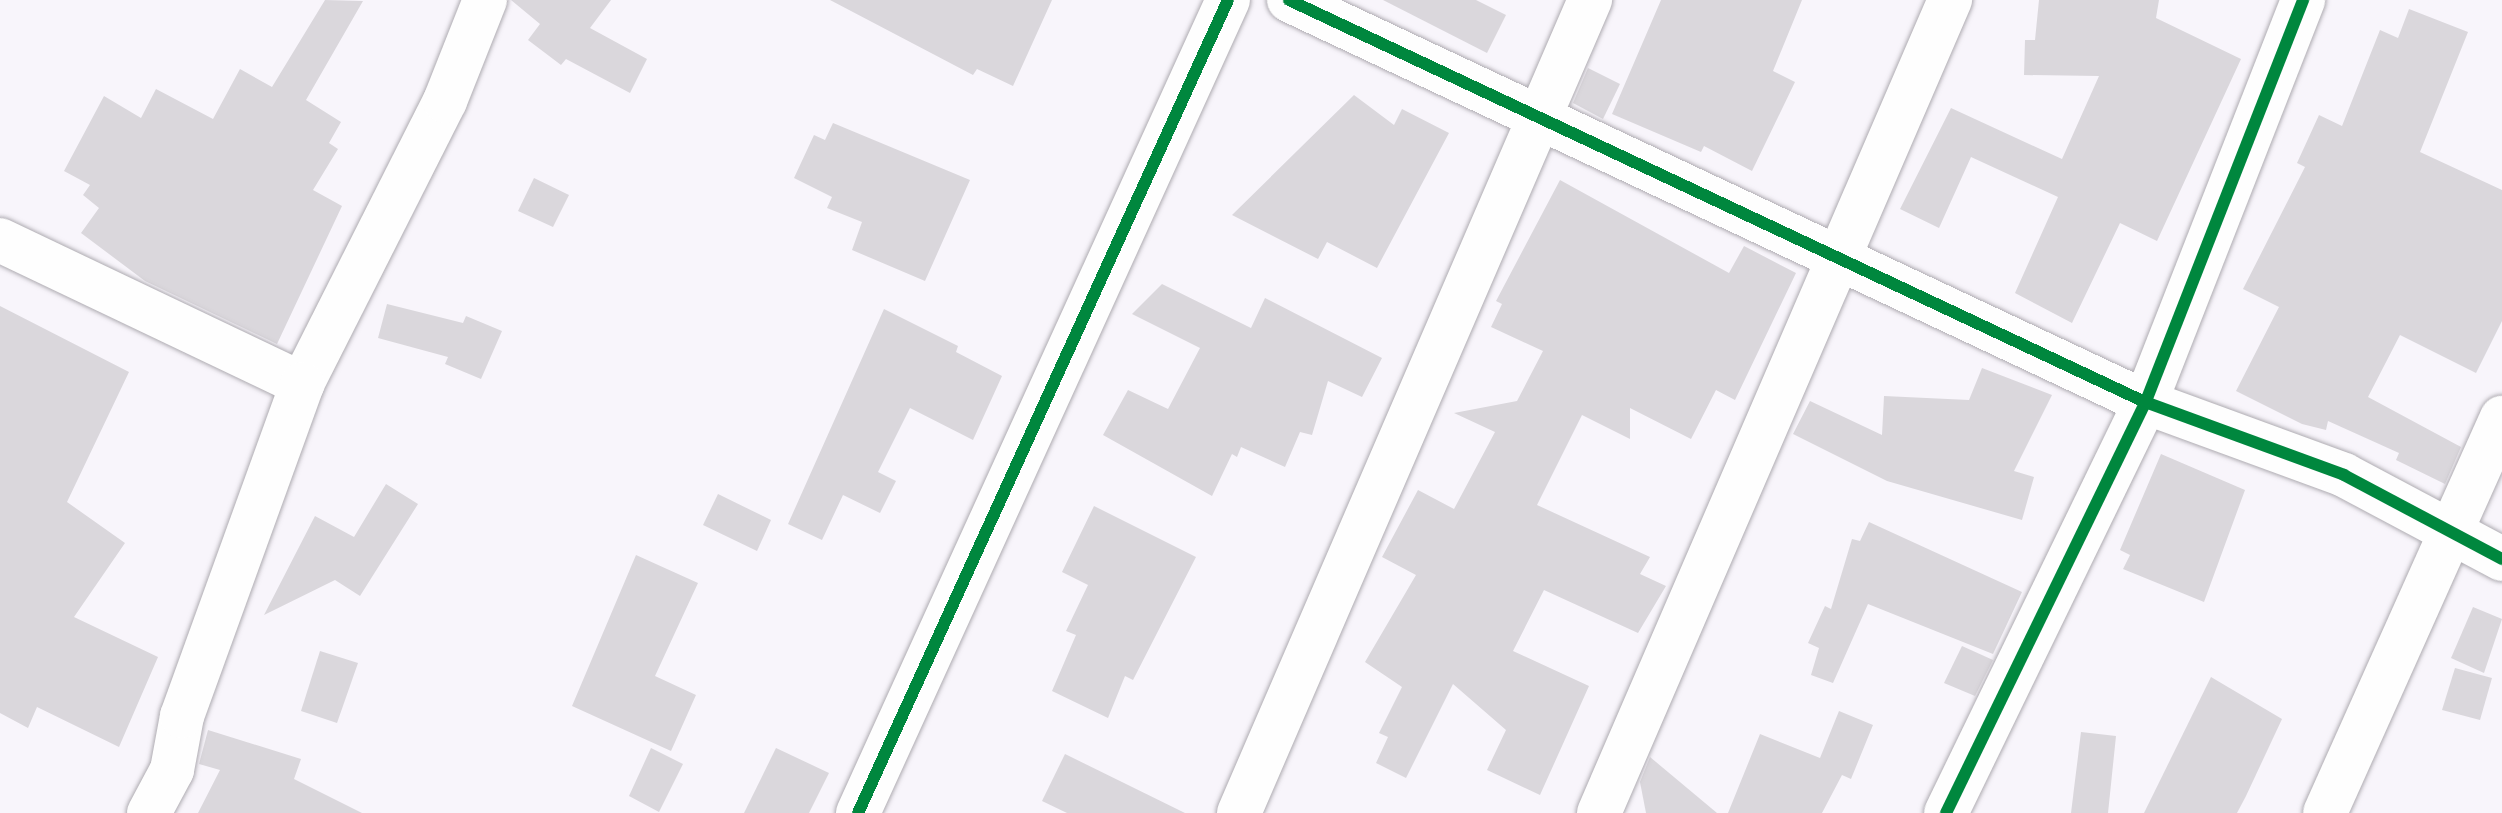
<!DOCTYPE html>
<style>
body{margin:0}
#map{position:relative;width:2502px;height:813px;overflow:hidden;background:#f8f5fb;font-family:Merriweather,serif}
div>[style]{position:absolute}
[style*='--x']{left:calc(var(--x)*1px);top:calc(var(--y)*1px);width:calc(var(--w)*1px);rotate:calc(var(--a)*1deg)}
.building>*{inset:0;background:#dad7dc}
.roads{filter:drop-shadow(0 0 2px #aeabb1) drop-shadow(0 0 2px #aeabb1)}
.minor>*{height:44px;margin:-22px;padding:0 22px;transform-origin:22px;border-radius:22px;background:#fefefe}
.cycleway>*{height:12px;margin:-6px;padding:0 6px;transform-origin:6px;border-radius:6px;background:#00873e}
span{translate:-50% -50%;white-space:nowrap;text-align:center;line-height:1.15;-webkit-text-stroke:7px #f8f2fe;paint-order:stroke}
</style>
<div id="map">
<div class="building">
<div style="clip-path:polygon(325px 0,363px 1px,306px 100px,341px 122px,329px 143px,338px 149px,313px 190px,342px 206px,277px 344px,145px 281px,81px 233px,99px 208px,83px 195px,90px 185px,64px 171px,104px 96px,141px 118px,156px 89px,213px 119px,240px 69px,272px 87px)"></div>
<div style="clip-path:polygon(511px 0,611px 0,590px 28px,647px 59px,630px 93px,566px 59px,561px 65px,528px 40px,540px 24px)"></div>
<div style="clip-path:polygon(830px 0,1052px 0,1013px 86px,977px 69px,973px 75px)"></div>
<div style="clip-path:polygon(1383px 0,1476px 0,1506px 15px,1487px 53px)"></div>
<div style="clip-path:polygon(1661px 0,1802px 0,1773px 71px,1795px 82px,1752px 171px,1704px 146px,1701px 152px,1612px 114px)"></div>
<div style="clip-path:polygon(2039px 0,2159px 0,2156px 18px,2241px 59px,2157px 241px,2120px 223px,2072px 323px,2015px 293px,2058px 197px,1971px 157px,1939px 228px,1900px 209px,1951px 108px,2062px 159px,2099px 76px,2024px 75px,2025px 40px,2035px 40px)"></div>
<div style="clip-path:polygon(2409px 9px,2468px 32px,2420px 152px,2502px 190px,2502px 321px,2476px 373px,2400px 335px,2368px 397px,2461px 447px,2445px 484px,2396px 460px,2399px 453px,2328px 421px,2326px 430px,2302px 424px,2236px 391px,2279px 307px,2243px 289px,2305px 167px,2297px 163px,2319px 115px,2342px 126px,2380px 30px,2398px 38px)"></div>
<div style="clip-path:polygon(1588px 68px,1620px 84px,1603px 119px,1573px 103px)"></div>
<div style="clip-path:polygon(1354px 95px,1394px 125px,1402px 109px,1449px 133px,1377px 268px,1327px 242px,1318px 259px,1232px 215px)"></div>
<div style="clip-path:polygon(833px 123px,970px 180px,925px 281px,852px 250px,862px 222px,827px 208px,832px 197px,794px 178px,814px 135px,825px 140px)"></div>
<div style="clip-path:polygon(534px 178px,569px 195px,553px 227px,518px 211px)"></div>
<div style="clip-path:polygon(1560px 180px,1729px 273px,1744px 246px,1796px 273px,1735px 400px,1716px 390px,1691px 439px,1630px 408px,1630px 439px,1582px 415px,1537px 505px,1650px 557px,1640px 574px,1666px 586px,1638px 633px,1544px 590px,1513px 651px,1589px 686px,1540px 795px,1487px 770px,1506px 730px,1453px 684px,1406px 778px,1376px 763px,1388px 737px,1379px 733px,1402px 687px,1365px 662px,1416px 575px,1382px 557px,1418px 490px,1454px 509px,1495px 432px,1454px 413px,1517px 401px,1543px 351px,1491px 327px,1502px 304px,1496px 301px)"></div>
<div style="clip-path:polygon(1162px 284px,1251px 328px,1265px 298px,1382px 358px,1362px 397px,1328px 381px,1312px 435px,1300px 432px,1285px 467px,1241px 447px,1237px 457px,1232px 454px,1212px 496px,1103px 435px,1128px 390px,1168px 409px,1200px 348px,1132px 314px)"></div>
<div style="clip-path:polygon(387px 304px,463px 323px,466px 316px,502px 331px,481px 379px,445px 364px,448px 357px,378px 338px)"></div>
<div style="clip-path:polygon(0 306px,129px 372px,67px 502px,125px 543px,74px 617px,158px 657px,119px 747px,37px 707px,28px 728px,0 713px)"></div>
<div style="clip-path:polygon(884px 309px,958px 346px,956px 352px,1002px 376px,973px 440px,910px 408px,878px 472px,896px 481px,880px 513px,843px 495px,822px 540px,788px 524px)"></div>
<div style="clip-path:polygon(1982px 368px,2052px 395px,2014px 471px,2034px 477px,2022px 520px,1887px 481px,1793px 434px,1810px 401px,1882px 435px,1884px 396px,1969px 400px)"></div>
<div style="clip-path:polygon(2161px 454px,2245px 490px,2204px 602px,2123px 569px,2130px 555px,2120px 550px)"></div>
<div style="clip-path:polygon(386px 484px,418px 504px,360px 596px,335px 580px,264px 615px,315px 516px,354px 537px)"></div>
<div style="clip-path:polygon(718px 494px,771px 520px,757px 551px,703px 525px)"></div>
<div style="clip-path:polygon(1094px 506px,1196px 557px,1133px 680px,1125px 676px,1108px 718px,1052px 691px,1076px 635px,1066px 631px,1088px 585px,1062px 572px)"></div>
<div style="clip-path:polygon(1869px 522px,2022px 592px,1993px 654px,1868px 604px,1833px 683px,1811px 675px,1819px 648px,1808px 643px,1825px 606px,1831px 609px,1852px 539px,1860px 541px)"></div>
<div style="clip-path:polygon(636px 555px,698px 583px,655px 676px,696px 695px,671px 751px,572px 706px)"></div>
<div style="clip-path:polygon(2473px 607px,2502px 619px,2484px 673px,2451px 658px)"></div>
<div style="clip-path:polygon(1962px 646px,1993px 660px,1975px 696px,1944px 683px)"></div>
<div style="clip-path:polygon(320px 651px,358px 663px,337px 723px,301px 711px)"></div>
<div style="clip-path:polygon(2455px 668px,2492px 678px,2480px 720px,2442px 710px)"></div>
<div style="clip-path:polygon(2211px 677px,2282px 719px,2246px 796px,2237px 813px,2144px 813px)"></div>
<div style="clip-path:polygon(1839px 711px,1873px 725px,1851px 779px,1842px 775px,1822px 813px,1728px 813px,1760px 734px,1820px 758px)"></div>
<div style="clip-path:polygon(208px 730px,301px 759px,294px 779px,362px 813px,198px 813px,220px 770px,199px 764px)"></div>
<div style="clip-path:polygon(2081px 732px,2116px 736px,2108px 813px,2071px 813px)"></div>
<div style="clip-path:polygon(651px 748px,683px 764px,659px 812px,629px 796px)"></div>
<div style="clip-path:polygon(776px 748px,829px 773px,809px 813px,744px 813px)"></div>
<div style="clip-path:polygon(1065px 754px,1185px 813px,1067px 813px,1042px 801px)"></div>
<div style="clip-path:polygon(1650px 757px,1717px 813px,1646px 813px,1640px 782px)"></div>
</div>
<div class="roads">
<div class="minor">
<div style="--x:1289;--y:0;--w:946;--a:25.16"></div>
<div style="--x:2145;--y:402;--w:212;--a:20.1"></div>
<div style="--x:2344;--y:475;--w:179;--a:28"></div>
<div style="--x:0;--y:240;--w:335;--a:25.5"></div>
<div style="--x:302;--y:384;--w:317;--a:-63.2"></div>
<div style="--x:445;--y:101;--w:109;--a:-68.4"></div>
<div style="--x:149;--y:813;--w:49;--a:-61.9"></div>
<div style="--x:172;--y:770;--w:55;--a:-79.5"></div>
<div style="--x:182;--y:716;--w:353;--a:-70.1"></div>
<div style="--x:858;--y:813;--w:893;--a:-65.53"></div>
<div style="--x:1239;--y:813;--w:886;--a:-66.65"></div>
<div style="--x:1599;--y:813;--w:886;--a:-66.65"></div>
<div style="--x:1946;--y:813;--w:458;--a:-64.1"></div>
<div style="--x:2146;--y:401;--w:431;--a:-68.6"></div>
<div style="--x:2325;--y:813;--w:433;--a:-65.9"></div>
</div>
</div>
<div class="cycleway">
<div style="--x:1289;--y:0;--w:946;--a:25.16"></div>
<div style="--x:2145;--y:402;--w:212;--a:20.1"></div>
<div style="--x:2344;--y:475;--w:179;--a:28"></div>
<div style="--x:858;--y:813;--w:893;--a:-65.53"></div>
<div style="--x:1946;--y:813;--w:458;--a:-64.1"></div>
<div style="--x:2146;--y:401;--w:431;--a:-68.6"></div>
</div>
</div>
